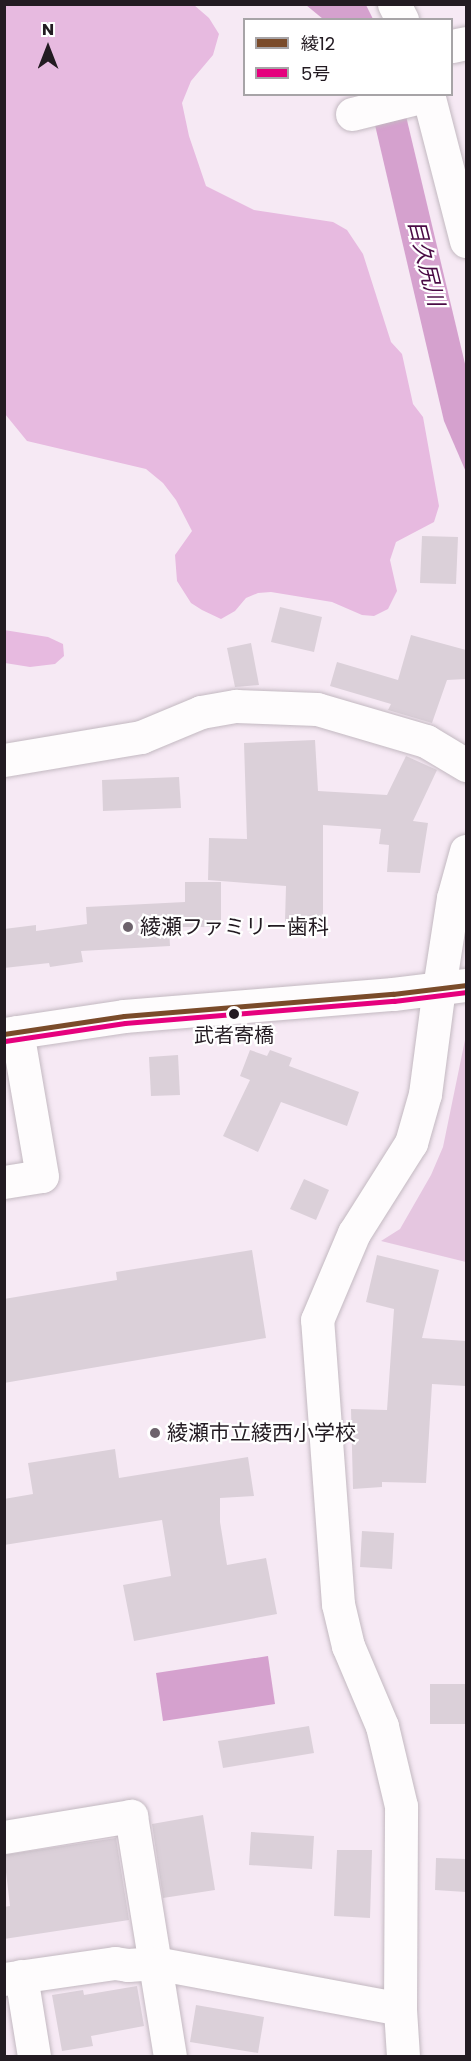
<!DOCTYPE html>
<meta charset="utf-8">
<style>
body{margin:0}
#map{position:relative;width:471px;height:2061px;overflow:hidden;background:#f6e9f4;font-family:Poppins,"Noto Sans JP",sans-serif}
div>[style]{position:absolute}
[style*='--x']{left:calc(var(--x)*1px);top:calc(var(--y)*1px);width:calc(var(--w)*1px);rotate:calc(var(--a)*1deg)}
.green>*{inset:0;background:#e5c6e0}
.forest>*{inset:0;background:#e7bae0}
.water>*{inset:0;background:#d5a1ce}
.building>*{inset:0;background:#dbd0d9}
.roads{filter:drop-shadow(0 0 2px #c3b9c1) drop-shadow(0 0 2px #c3b9c1)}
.street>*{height:33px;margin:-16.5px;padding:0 16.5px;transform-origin:16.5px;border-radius:16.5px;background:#fefcfd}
.secondary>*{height:33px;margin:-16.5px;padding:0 16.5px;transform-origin:16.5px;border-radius:16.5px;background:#fefcfd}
.bus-1>*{height:4.5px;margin:-2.25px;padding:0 2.25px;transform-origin:2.25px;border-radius:2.25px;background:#7a4b2a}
.bus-2>*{height:4.5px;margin:-2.25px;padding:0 2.25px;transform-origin:2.25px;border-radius:2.25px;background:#e5007d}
.dots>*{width:16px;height:16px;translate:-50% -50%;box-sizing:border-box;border:3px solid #fff;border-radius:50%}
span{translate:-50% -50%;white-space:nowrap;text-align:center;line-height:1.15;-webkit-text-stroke:4.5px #fff;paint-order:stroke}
.bus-label{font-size:20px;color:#231b22}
.poi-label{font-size:21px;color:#231b22}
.left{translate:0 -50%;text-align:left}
.water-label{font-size:22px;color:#4a0b45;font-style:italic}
.frame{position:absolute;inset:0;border:6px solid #231b22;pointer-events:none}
.legend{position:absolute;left:243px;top:18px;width:210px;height:78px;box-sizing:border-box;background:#fff;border:2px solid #a7a4a7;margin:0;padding:8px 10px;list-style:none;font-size:18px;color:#231b22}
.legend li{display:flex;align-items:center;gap:12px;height:30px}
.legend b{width:30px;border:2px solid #a7a4a7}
.north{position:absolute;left:18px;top:18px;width:60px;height:60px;-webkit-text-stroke:4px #fff;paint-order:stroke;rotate:0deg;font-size:16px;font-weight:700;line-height:24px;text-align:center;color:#231b22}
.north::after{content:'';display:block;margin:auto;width:21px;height:27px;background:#231b22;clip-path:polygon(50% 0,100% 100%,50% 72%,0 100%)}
</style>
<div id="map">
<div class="green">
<div style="clip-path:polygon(466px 1035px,466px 1262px,381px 1241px,400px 1229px,431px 1175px,443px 1147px)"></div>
</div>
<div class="forest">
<div style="clip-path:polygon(4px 5px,194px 5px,209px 18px,219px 34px,213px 55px,191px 81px,182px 103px,189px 136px,206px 186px,254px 210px,333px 222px,347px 230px,363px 254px,391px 342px,402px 354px,413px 404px,423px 417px,439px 506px,434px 522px,396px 542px,390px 560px,397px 591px,388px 609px,374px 616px,362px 615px,332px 602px,271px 592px,258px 593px,246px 598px,235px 611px,221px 619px,202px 610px,191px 603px,177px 581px,175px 555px,192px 531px,176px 500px,163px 483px,146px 469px,27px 441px,5px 414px)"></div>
<div style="clip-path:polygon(4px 630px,48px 637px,63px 644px,64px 656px,55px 664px,30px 667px,5px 663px)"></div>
</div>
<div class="water">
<div style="clip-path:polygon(306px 5px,366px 5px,373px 19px,323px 19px)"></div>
<div style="clip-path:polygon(368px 95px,406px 116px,466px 368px,466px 472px,444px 421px)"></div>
<div style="clip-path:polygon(268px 1656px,275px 1704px,163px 1721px,156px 1673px)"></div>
</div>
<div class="building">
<div style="clip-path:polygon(422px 536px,458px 537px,456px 584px,420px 583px)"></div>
<div style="clip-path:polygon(280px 607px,322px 617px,314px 652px,271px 642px)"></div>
<div style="clip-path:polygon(411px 635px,466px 650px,466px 679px,447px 680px,432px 723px,388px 710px,391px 704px,330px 686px,337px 662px,398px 680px)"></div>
<div style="clip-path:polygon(251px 643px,259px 685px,235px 687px,227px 648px)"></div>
<div style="clip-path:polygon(315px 740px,318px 791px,387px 795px,406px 756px,437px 770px,413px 821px,428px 823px,420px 873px,387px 872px,389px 845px,379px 844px,381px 829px,323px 825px,323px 921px,285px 921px,286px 886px,208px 880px,209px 838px,247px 839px,244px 743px)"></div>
<div style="clip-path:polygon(179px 777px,181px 808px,103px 811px,102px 780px)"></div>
<div style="clip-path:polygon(185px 882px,221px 882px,221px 927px,169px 927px,170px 946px,81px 951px,83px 962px,50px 967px,49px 963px,4px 968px,4px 929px,36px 925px,36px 931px,87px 924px,86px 907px,185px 902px)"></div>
<div style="clip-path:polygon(250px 1050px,267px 1056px,270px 1050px,292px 1058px,289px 1066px,359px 1092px,347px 1126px,281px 1102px,258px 1152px,223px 1136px,250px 1080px,240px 1076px)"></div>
<div style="clip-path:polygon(178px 1055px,180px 1095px,151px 1096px,149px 1057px)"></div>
<div style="clip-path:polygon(304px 1179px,329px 1190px,316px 1220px,290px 1209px)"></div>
<div style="clip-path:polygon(252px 1250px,266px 1338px,4px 1383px,4px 1299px,117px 1280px,116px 1272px)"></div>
<div style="clip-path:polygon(377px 1255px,439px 1270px,422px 1338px,466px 1341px,466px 1386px,432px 1384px,426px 1483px,382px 1482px,382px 1487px,353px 1489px,351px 1409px,387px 1410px,394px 1309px,366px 1302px)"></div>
<div style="clip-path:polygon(115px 1449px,119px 1478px,248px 1457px,254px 1496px,220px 1498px,220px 1522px,227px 1565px,266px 1558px,277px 1614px,134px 1641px,123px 1585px,171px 1576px,162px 1520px,4px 1545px,4px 1499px,33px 1494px,28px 1463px)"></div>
<div style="clip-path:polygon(362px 1531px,394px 1533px,392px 1569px,360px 1567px)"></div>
<div style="clip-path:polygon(430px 1684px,466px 1684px,466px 1724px,430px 1724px)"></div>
<div style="clip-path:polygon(309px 1726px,314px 1753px,223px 1768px,218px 1741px)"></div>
<div style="clip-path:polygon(203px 1815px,215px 1890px,163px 1898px,152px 1824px)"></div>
<div style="clip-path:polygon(251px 1832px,314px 1836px,312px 1869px,249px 1865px)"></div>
<div style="clip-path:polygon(116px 1838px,129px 1920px,4px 1939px,4px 1907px,10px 1906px,4px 1855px)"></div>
<div style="clip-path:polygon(337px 1850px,372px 1850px,370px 1918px,334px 1916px)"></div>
<div style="clip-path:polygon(436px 1858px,466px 1859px,466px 1892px,435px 1890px)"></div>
<div style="clip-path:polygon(137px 1986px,144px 2026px,91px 2036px,93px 2046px,62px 2051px,52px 1995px,83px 1990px,84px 1995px)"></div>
<div style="clip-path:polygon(196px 2005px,264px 2017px,258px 2053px,190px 2042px)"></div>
</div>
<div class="roads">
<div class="street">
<div style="--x:394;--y:4;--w:18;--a:63"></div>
<div style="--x:452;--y:46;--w:14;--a:-12"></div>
<div style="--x:428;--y:94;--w:152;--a:75.5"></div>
<div style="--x:352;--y:114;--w:78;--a:-14"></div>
<div style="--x:4;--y:760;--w:139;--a:-9.5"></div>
<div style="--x:141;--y:737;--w:65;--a:-22.6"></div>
<div style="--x:201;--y:712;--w:36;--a:-10"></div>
<div style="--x:236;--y:706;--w:81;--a:2.1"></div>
<div style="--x:317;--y:709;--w:114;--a:16.4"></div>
<div style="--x:426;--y:741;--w:47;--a:31"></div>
<div style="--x:439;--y:988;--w:91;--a:-81.2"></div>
<div style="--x:453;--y:898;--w:49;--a:-74.5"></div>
<div style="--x:4;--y:1182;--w:38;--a:-9"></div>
<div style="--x:42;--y:1176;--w:146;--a:-99.8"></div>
<div style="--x:4;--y:1837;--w:129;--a:-9.4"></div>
<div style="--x:131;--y:1816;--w:243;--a:80.8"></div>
<div style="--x:21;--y:1976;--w:81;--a:80.8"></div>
</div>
<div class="secondary">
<div style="--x:4;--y:1034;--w:121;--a:-8.5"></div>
<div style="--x:124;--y:1016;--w:270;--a:-4.7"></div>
<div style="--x:393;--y:994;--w:74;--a:-7"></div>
<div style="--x:4;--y:1979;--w:112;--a:-8.2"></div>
<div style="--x:115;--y:1963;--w:13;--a:9"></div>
<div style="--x:128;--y:1965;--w:27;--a:-4"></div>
<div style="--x:155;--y:1963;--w:249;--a:10.6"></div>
<div style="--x:403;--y:2056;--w:47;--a:-93.7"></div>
<div style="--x:400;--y:2009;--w:203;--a:-89.7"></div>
<div style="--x:401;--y:1806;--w:82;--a:-103.4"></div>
<div style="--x:382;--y:1726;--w:87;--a:-113"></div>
<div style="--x:348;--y:1646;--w:43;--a:-103.4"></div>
<div style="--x:338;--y:1604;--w:285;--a:-94.2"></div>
<div style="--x:317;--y:1320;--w:95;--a:-67"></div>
<div style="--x:354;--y:1233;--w:107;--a:-57.7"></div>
<div style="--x:411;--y:1143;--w:51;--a:-74.1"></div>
<div style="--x:425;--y:1094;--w:107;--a:-82.5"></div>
</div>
</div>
<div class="bus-1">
<div style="--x:4;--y:1034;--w:121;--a:-8.5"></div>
<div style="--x:124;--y:1016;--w:270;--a:-4.7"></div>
<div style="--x:393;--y:994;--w:74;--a:-7"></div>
</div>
<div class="bus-2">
<div style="--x:5;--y:1041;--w:121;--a:-8.5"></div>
<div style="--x:125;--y:1023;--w:270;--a:-4.7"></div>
<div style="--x:394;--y:1001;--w:73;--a:-7.1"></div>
</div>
<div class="dots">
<div style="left:128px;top:927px;background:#6d636c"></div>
<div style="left:234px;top:1014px;background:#231b22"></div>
<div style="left:155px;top:1433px;background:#6d636c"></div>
</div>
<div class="bus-label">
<span style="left:234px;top:1035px">武者寄橋</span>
</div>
<div class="poi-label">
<span class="left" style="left:140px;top:927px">綾瀬ファミリー歯科</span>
<span class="left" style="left:167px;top:1433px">綾瀬市立綾西小学校</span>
</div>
<div class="water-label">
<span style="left:426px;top:263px;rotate:76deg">目久尻川</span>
</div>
<div class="frame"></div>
<ul class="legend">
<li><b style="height:8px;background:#7a4b2a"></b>綾12</li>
<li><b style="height:8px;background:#e5007d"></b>5号</li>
</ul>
<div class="north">N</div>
</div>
